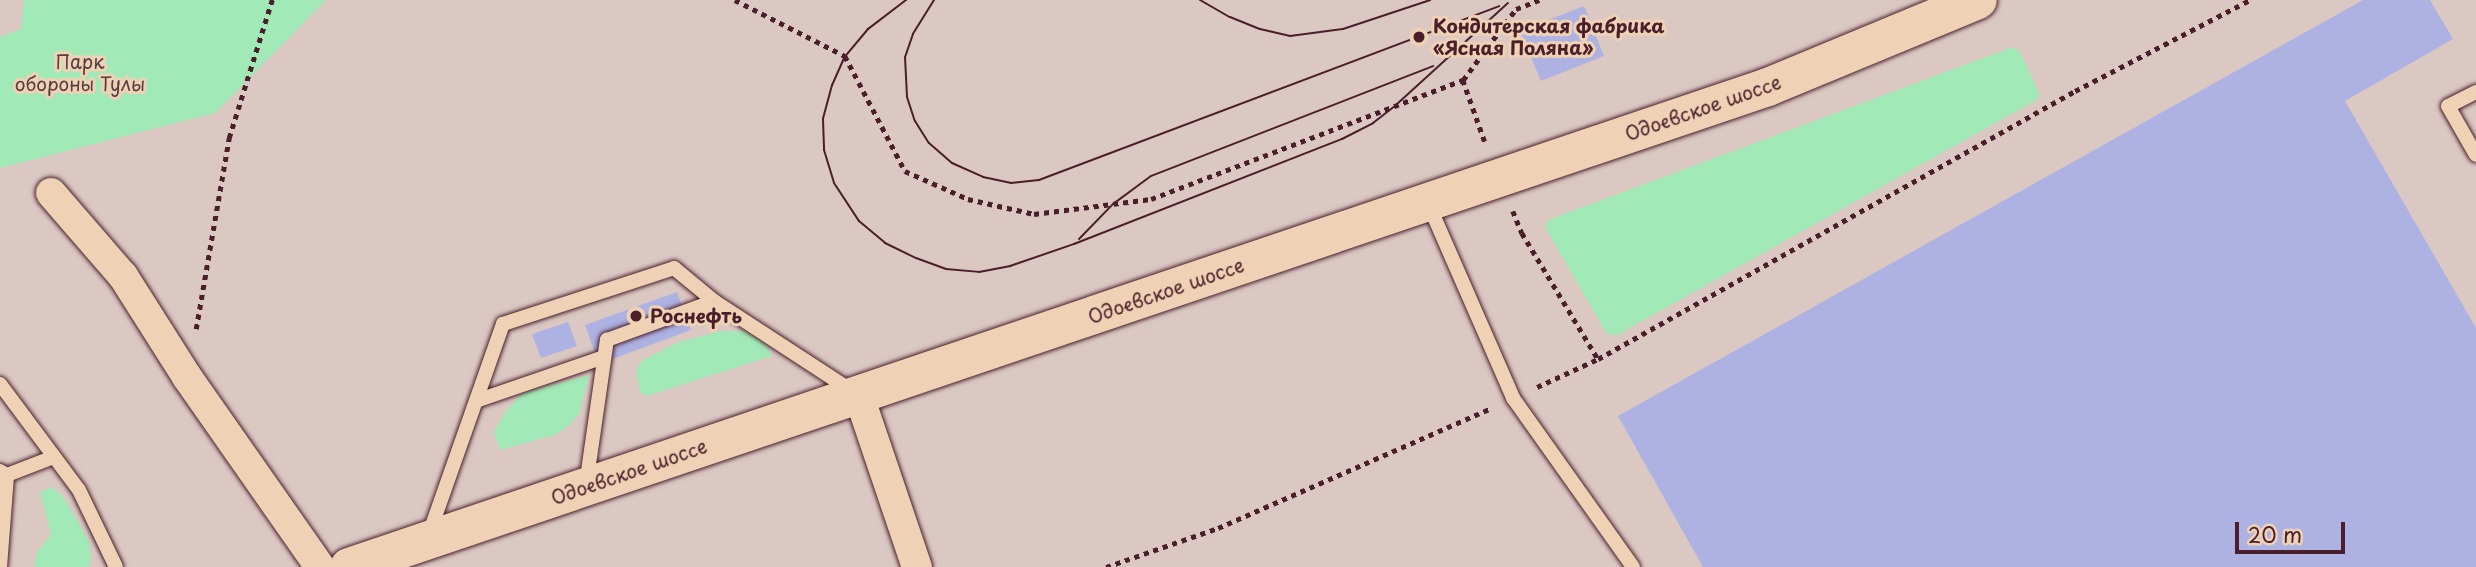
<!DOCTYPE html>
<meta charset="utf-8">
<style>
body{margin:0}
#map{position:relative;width:2476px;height:567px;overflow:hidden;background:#dbc8c3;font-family:"Playpen Sans",sans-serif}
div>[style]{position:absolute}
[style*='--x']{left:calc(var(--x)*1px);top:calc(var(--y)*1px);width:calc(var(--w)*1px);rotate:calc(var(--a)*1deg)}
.green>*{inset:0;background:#a1e9b6}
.building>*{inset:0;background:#adb2e3}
.path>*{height:4.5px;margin-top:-2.25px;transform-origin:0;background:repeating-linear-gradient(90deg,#4a1f2b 0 5px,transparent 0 10px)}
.roads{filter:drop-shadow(0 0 2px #4a1f2b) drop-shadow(0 0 2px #4a1f2b)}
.service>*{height:14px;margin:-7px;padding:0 7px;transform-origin:7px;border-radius:7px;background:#efd2b5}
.minor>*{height:30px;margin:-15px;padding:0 15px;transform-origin:15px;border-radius:15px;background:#efd2b5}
.primary>*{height:38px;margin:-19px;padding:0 19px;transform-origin:19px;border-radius:19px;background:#efd2b5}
.tram>*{height:2px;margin:-1px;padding:0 1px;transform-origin:1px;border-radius:1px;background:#4a1f2b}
.dots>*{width:19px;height:19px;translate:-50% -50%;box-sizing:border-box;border:4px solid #efd2b5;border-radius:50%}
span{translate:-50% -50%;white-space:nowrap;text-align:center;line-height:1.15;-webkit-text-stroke:6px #efd2b5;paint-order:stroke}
.poi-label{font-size:19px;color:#4a1f2b;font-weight:700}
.left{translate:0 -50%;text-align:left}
.park-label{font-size:19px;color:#573d40}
.street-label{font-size:19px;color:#4a1f2b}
.scale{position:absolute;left:2235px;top:522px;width:110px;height:32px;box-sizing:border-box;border:4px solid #4a1f2b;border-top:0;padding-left:9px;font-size:21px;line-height:24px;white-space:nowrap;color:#4a1f2b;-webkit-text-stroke:5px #efd2b5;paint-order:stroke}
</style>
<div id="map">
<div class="green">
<div style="clip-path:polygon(24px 0,326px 0,215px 113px,0 168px,0 37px,21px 29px)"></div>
<div style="clip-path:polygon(2013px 47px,2020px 52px,2039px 93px,2038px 99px,1617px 335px,1607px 334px,1546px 229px,1546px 224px,1551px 219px)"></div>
<div style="clip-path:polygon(721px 331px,746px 331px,765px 341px,772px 356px,647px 396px,640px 392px,636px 370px,642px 361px,676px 343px)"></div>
<div style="clip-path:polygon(589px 375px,579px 414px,568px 426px,555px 435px,500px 450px,494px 432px,506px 411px,523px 393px)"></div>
<div style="clip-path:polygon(51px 487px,62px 495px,89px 541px,91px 559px,89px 567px,34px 567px,37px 552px,51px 535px,40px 492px)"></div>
</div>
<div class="building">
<div style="clip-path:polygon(2363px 0,2430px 0,2453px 39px,2345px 101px,2476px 328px,2476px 567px,1703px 567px,1618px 416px)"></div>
<div style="clip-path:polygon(1584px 6px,1604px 56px,1541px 81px,1520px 31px)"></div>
<div style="clip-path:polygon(677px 292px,691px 330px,599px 364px,585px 325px)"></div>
<div style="clip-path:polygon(568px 322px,577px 346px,541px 358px,532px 334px)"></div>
</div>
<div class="path">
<div style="--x:735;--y:0;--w:123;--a:27"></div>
<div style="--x:845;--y:56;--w:130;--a:62.4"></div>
<div style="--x:905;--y:171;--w:69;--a:24"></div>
<div style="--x:968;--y:199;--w:68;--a:12.8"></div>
<div style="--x:1034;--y:214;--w:118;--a:-7.3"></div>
<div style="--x:1151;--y:199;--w:334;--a:-20.9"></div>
<div style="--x:1463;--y:80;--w:89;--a:-53.3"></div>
<div style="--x:1516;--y:9;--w:25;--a:-21"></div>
<div style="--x:1463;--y:80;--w:69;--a:70.5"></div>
<div style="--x:1513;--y:211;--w:24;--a:68"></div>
<div style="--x:1522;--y:233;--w:147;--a:58.9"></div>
<div style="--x:196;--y:329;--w:194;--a:-80.2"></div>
<div style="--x:229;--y:138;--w:145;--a:-72.7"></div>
<div style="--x:1537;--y:387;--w:67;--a:-24.7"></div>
<div style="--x:1598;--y:359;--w:547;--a:-29.33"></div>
<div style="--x:2075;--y:91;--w:197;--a:-27.5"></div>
<div style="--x:1106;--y:567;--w:119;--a:-19.2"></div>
<div style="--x:1218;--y:528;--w:298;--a:-23.7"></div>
</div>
<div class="roads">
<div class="service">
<div style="--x:2476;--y:92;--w:31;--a:153"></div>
<div style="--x:2448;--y:106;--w:56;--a:60.3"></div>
<div style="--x:1428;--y:203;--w:213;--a:66.4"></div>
<div style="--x:1513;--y:398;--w:207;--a:54.6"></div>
<div style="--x:0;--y:384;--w:132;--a:53.3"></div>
<div style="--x:79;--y:490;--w:85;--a:64.3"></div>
<div style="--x:476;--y:401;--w:135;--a:-19"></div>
<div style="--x:0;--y:471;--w:8;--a:30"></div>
<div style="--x:7;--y:475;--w:50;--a:-21"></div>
<div style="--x:586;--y:485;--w:147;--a:-81.8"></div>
<div style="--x:607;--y:340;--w:114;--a:-20"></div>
<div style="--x:714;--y:301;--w:165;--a:33.1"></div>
<div style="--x:429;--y:534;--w:223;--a:-70.6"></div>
<div style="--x:503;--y:324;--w:180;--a:-18.1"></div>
<div style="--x:674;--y:268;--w:52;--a:39.5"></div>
<div style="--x:0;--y:567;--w:92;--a:-85.6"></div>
</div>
<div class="minor">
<div style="--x:51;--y:193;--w:110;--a:49.1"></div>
<div style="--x:123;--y:276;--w:120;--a:57.6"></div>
<div style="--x:187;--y:377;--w:232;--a:55"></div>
<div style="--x:859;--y:396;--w:181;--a:71.3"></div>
</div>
<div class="primary">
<div style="--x:349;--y:567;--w:1498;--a:-18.69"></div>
<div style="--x:1768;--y:87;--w:227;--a:-22.5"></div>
</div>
</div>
<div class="tram">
<div style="--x:906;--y:0;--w:48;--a:142.7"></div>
<div style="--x:868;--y:29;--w:35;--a:130"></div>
<div style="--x:845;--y:56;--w:32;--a:114"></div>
<div style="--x:832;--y:85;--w:35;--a:105"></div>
<div style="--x:823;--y:119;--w:31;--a:88"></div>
<div style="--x:824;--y:150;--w:34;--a:73"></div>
<div style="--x:834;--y:183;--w:45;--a:56.7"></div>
<div style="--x:859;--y:221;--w:34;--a:40"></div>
<div style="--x:885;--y:243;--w:34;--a:26"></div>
<div style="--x:916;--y:258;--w:32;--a:20"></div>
<div style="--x:946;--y:269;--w:33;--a:5"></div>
<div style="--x:979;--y:272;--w:32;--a:-11"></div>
<div style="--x:1010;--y:266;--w:68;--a:-19"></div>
<div style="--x:1074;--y:244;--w:288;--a:-21.4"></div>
<div style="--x:1342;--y:139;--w:35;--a:-27"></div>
<div style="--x:1373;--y:123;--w:31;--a:-38"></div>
<div style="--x:1397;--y:104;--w:150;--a:-42.3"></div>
<div style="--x:934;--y:0;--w:40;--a:122"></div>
<div style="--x:913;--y:34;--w:24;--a:109"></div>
<div style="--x:905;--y:57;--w:40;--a:87.1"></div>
<div style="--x:907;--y:97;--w:25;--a:72"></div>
<div style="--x:915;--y:121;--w:26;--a:58"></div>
<div style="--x:929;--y:143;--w:30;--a:41"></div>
<div style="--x:952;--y:163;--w:34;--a:24"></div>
<div style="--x:983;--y:177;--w:29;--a:12"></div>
<div style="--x:1011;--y:183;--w:28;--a:-6"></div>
<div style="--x:1039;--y:180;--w:492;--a:-20.7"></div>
<div style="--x:1200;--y:0;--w:34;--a:30"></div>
<div style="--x:1230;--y:17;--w:32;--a:22"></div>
<div style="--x:1260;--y:29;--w:31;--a:13"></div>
<div style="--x:1290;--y:36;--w:53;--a:-7.5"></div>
<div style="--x:1343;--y:29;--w:92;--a:-18.4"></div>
<div style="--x:1079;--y:239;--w:49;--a:-45.8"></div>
<div style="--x:1113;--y:204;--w:47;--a:-36.4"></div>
<div style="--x:1151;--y:176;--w:303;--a:-21.3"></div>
</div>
<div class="dots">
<div style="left:1419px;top:37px;background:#4a1f2b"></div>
<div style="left:636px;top:316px;background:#4a1f2b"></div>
</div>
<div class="poi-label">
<span class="left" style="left:1433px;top:37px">Кондитерская фабрика<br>«Ясная Поляна»</span>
<span class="left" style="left:650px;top:316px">Роснефть</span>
</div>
<div class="park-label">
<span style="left:80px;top:73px">Парк<br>обороны Тулы</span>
</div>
<div class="street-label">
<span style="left:1703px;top:108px;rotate:-19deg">Одоевское шоссе</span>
<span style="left:1166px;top:291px;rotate:-19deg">Одоевское шоссе</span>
<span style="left:629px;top:472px;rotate:-19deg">Одоевское шоссе</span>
</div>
<div class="scale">20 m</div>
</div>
